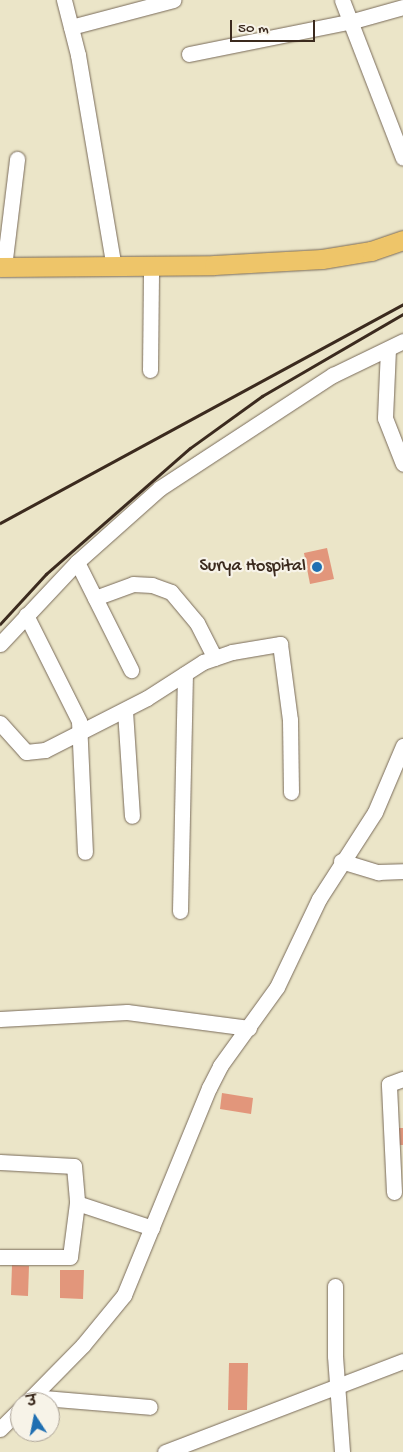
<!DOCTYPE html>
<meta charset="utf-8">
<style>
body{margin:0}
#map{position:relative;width:403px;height:1452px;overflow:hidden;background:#ebe5c8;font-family:"Gochi Hand","Playpen Sans Deva",sans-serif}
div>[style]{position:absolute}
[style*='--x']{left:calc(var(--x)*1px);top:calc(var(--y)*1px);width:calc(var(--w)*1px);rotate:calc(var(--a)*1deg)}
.building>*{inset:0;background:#e2967b}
.roads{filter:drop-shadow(0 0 1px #796b5a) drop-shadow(0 0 1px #796b5a)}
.minor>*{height:15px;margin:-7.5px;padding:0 7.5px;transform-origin:7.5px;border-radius:7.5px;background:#fff}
.major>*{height:19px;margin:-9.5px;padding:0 9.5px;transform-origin:9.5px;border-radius:9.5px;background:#eec569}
.rail>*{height:3px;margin:-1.5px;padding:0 1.5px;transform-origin:1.5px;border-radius:1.5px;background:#3b2a1e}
.dots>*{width:14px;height:14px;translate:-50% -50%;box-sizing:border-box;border:2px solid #f7f3e8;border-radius:50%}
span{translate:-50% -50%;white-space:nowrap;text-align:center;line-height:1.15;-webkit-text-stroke:4.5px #f7f3e8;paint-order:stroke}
.poi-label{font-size:18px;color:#3b2a1e}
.right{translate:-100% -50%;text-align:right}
.north{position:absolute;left:10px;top:1392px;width:50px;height:50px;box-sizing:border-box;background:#f7f3e8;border:1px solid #aca397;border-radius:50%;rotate:349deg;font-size:14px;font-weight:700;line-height:20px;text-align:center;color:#3b2a1e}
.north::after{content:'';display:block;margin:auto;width:18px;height:22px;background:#1f6fb2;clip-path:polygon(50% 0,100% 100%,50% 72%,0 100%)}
.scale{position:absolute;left:230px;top:20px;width:85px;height:22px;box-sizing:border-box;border:2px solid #3b2a1e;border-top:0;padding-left:6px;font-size:15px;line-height:18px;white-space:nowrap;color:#3b2a1e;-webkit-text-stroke:4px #f7f3e8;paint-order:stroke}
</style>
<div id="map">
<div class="building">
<div style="clip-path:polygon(327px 548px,334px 579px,310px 584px,304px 553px)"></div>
<div style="clip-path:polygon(222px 1093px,253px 1098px,251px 1114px,220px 1109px)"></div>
<div style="clip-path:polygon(396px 1128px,403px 1128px,403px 1145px,397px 1145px)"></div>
<div style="clip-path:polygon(12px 1265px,29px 1266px,28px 1296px,11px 1295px)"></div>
<div style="clip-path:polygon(60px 1270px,84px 1270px,83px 1299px,60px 1298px)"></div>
<div style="clip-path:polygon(229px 1363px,248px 1363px,247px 1410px,228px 1410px)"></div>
</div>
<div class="roads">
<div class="minor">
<div style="--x:64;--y:0;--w:57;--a:75.7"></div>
<div style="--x:78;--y:55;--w:215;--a:80.4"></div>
<div style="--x:342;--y:0;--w:169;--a:68.9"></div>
<div style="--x:71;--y:27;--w:106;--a:-14.8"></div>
<div style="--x:189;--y:54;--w:167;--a:-11.4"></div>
<div style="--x:353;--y:21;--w:52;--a:-15.6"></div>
<div style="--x:4;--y:267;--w:109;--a:-83.1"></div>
<div style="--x:388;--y:349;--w:69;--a:92.5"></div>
<div style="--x:385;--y:418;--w:49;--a:68.6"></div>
<div style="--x:150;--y:370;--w:104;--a:-89.4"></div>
<div style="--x:77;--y:562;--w:121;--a:63.4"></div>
<div style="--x:95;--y:598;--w:40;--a:-20.2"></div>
<div style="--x:133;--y:584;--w:19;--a:3"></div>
<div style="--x:152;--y:585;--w:20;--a:20"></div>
<div style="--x:171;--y:592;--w:40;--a:50"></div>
<div style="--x:197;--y:623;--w:39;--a:63"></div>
<div style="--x:26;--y:615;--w:119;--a:63.4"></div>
<div style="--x:79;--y:721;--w:131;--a:87.4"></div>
<div style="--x:0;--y:644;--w:112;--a:-46.8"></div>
<div style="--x:77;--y:562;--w:111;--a:-41.7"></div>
<div style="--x:160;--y:488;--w:207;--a:-33.2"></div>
<div style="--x:333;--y:375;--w:78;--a:-25.9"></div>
<div style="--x:125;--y:711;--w:105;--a:86.2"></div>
<div style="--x:0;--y:723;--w:39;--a:48"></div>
<div style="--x:26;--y:752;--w:19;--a:-6"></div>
<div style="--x:45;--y:750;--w:114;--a:-27"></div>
<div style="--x:147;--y:698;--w:67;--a:-32.7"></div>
<div style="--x:203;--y:662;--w:31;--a:-19"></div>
<div style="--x:232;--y:652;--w:49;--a:-9.5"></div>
<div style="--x:280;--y:644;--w:77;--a:82.5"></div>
<div style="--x:290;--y:720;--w:72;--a:89.2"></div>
<div style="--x:341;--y:861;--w:39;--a:17"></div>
<div style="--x:378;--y:872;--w:25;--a:-2"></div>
<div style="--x:180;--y:911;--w:237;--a:-88.8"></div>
<div style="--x:0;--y:1019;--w:127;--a:-3.2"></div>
<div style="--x:127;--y:1012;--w:123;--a:7.5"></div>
<div style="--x:0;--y:1162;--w:74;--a:3.1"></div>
<div style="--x:74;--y:1166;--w:37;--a:85"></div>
<div style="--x:77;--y:1203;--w:54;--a:97.4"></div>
<div style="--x:70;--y:1257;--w:70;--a:180"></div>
<div style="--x:394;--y:1192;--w:108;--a:-92.7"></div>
<div style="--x:389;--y:1084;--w:15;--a:-20"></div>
<div style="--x:77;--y:1203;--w:79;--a:18.4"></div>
<div style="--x:335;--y:1286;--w:70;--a:90"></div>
<div style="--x:335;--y:1356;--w:96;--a:85.8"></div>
<div style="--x:32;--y:1397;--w:118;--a:4.8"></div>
<div style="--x:27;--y:1402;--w:80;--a:-45.5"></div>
<div style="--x:83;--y:1345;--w:65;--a:-50.6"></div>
<div style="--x:124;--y:1295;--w:224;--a:-67.7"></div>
<div style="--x:209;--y:1088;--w:25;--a:-63"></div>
<div style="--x:220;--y:1066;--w:97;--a:-54.2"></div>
<div style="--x:277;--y:987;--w:98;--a:-64.5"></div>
<div style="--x:319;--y:899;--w:103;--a:-57.2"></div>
<div style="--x:375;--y:812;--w:72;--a:-67"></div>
<div style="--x:0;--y:1429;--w:28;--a:-45"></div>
<div style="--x:165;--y:1452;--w:255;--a:-20.9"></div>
</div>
<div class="major">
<div style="--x:0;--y:267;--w:214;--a:-0.5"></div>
<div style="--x:214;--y:265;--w:108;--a:-3.2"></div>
<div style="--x:322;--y:259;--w:50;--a:-9.3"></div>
<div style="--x:371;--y:251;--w:34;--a:-19"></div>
</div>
</div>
<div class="rail">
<div style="--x:0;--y:523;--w:459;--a:-28.5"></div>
<div style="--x:0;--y:624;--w:68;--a:-47.4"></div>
<div style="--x:46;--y:574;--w:191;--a:-41.2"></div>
<div style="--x:190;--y:448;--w:89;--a:-35.8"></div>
<div style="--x:262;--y:396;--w:163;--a:-30.2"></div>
</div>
<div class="dots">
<div style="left:317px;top:567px;background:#1f6fb2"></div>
</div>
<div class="poi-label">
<span class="right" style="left:306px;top:567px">Surya Hospital</span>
</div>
<div class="north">उ</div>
<div class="scale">50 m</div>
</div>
